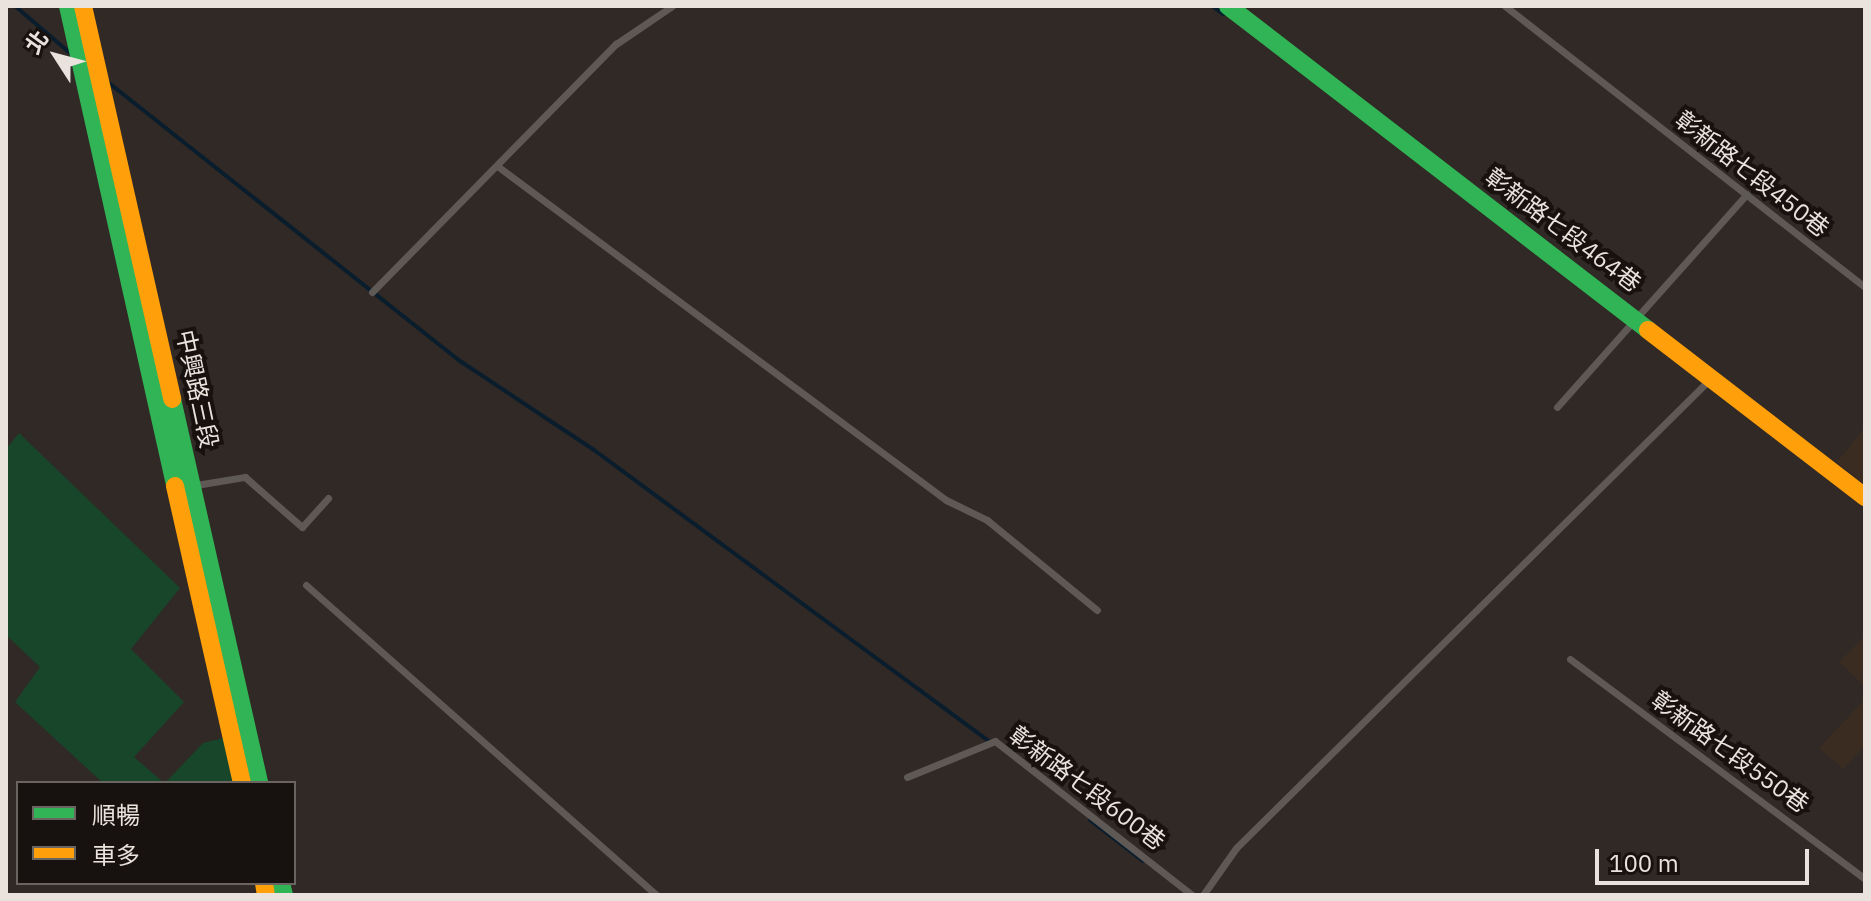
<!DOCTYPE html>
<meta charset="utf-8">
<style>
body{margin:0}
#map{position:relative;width:1871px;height:901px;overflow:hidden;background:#302925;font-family:"IBM Plex Sans","Noto Sans TC",sans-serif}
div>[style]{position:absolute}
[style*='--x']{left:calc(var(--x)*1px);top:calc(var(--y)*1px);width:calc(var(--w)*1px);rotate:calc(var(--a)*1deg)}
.built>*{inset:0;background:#3b2c22}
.green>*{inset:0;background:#18462a}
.stream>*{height:4px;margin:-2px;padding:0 2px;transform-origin:2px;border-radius:2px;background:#091d2d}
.lane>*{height:7px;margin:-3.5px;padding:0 3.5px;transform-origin:3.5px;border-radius:3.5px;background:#5f5956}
.fast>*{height:18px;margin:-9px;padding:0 9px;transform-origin:9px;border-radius:9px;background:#30b455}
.slow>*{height:18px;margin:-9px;padding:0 9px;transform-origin:9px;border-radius:9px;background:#ff9f0a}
span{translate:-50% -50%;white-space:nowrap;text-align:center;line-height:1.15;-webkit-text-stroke:8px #17120f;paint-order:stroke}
.street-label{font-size:24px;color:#eae2dd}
.frame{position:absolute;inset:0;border:8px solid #eae2dd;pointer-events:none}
.legend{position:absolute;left:16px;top:781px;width:280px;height:104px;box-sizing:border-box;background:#17120f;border:2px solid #6b6561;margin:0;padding:10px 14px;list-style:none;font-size:24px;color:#eae2dd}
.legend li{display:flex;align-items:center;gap:16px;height:40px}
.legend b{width:40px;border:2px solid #6b6561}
.north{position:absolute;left:16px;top:16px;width:80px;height:80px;-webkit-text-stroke:6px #17120f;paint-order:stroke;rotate:306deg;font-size:22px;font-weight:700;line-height:32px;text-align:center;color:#eae2dd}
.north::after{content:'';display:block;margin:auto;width:28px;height:36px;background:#eae2dd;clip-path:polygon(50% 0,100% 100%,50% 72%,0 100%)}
.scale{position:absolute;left:1595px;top:849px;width:214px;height:36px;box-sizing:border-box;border:4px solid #eae2dd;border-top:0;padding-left:10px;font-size:24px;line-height:28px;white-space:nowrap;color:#eae2dd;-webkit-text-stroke:6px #17120f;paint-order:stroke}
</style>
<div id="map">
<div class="built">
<div style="clip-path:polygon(1865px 427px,1865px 485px,1837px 462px)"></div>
<div style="clip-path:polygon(1865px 636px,1865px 687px,1839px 662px)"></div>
<div style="clip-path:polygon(1865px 699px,1865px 746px,1843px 769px,1819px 748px)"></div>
</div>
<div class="green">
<div style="clip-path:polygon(19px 433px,180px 588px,131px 649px,184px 702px,134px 757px,164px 783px,103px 783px,15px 702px,40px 667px,6px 635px,6px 449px)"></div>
<div style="clip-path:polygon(224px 738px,235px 783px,165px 783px,203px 743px)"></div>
</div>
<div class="stream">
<div style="--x:15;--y:6;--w:72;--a:40.5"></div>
<div style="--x:1212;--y:6;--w:14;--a:36"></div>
<div style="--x:109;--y:83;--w:444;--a:38.4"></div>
<div style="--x:457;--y:359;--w:164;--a:33.6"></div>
<div style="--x:594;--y:450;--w:494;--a:36.4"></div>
<div style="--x:1090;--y:820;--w:67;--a:37.7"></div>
</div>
<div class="lane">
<div style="--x:1505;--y:6;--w:457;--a:38"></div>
<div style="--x:500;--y:168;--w:556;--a:36.66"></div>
<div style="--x:946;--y:500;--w:46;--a:26"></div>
<div style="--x:987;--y:520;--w:142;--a:39.3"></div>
<div style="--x:372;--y:292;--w:348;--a:-45.5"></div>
<div style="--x:616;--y:44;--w:68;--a:-34.2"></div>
<div style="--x:1557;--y:407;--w:285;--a:-48.3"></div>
<div style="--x:196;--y:485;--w:50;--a:-9.3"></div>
<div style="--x:245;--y:477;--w:76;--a:41.3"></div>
<div style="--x:302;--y:527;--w:39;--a:-48"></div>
<div style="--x:306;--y:585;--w:468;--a:41.5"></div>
<div style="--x:1570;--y:659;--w:368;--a:36.7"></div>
<div style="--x:907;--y:777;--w:95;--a:-22.2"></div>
<div style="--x:995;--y:741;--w:250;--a:38"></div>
<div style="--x:1203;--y:895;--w:57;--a:-54.9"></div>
<div style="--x:1236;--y:848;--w:664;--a:-44.69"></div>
</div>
<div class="fast">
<div style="--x:68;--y:6;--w:492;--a:77.4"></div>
<div style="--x:1228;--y:6;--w:530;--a:37.65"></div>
<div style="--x:172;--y:399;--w:394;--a:77.2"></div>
<div style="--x:281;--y:883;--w:12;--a:76"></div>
</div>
<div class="slow">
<div style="--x:83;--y:6;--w:403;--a:77.2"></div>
<div style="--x:1648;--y:330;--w:274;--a:37.6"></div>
<div style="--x:175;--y:486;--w:304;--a:77.3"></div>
<div style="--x:264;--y:883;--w:12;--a:81"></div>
</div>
<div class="street-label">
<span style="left:1752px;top:174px;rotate:38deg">彰新路七段450巷</span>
<span style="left:1563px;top:230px;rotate:37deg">彰新路七段464巷</span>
<span style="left:197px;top:389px;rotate:78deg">中興路三段</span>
<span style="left:1730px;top:752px;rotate:36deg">彰新路七段550巷</span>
<span style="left:1087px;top:788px;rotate:37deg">彰新路七段600巷</span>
</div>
<div class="frame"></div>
<ul class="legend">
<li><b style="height:10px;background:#30b455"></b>順暢</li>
<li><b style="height:10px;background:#ff9f0a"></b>車多</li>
</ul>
<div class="north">北</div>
<div class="scale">100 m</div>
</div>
